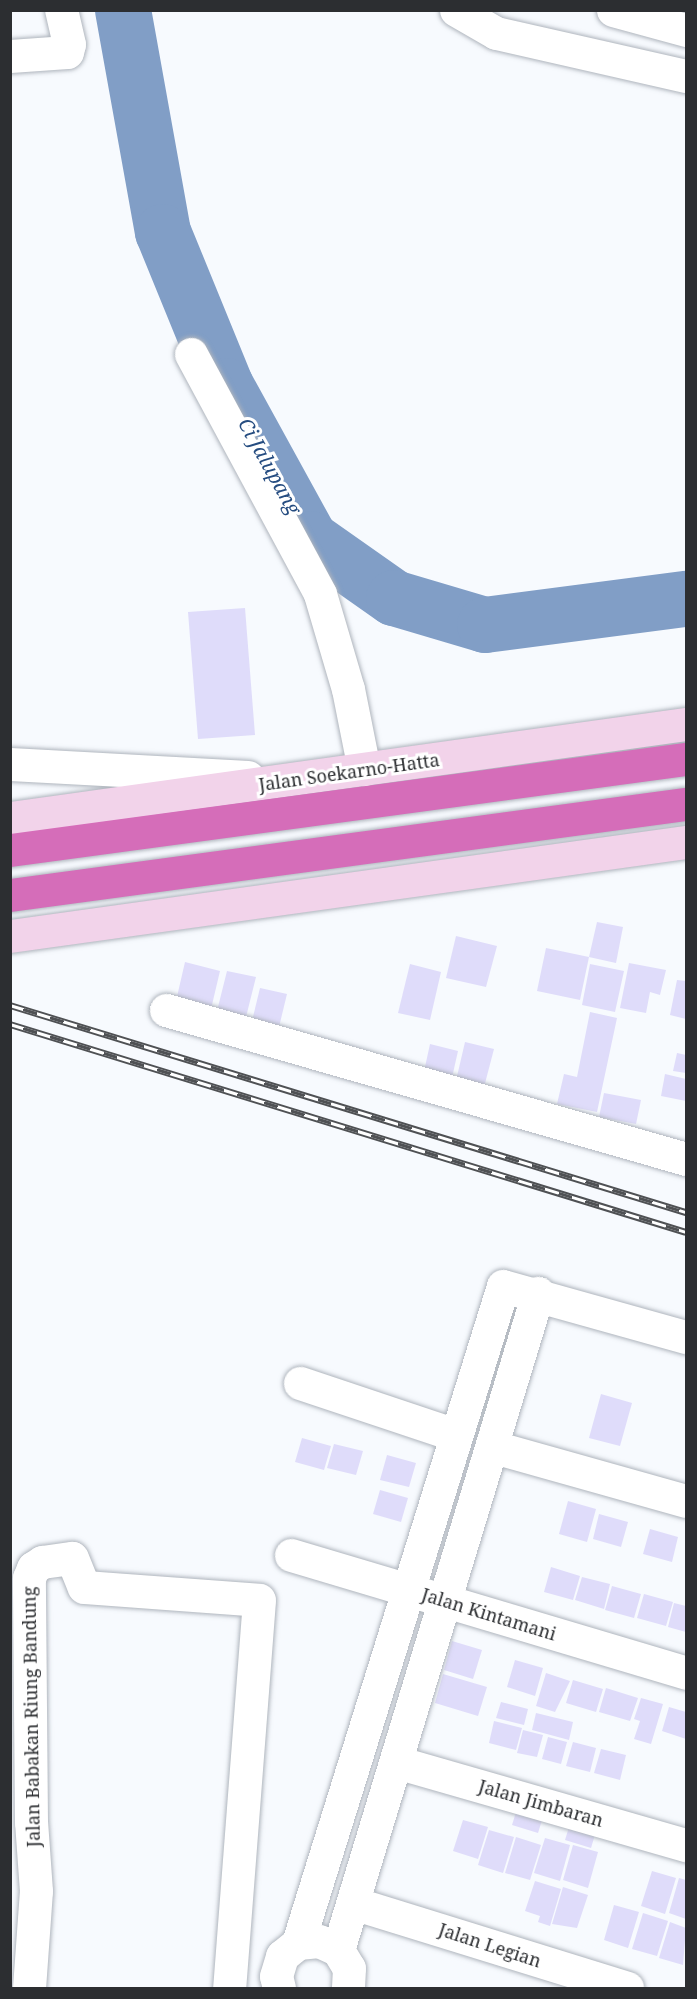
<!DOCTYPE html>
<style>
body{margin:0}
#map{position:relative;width:697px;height:1999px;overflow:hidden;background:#f7fafe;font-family:"Noto Serif",serif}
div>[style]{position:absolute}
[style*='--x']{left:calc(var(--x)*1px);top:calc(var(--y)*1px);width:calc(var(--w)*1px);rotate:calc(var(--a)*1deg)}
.river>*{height:56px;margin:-28px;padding:0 28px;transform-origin:28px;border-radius:28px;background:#819ec6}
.building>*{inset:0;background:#dfdcfa}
.roads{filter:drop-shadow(0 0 2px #afb5bd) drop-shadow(0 0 2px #afb5bd)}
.street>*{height:33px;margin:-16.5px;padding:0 16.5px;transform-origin:16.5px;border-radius:16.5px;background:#fff}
.secondary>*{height:33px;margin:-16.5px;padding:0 16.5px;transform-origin:16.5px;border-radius:16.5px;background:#f2d3ea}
.highway>*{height:33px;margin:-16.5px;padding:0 16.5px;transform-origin:16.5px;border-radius:16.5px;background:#d56db9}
.rail>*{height:7px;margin-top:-3.5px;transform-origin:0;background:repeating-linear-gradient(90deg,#fff 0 14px,#4f5154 0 28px);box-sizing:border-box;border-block:2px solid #4f5154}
span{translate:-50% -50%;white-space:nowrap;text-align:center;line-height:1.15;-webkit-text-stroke:6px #fff;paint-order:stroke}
.street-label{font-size:18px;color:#2c2e31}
.water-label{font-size:20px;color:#254c80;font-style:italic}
.frame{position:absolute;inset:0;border:12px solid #2c2e31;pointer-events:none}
</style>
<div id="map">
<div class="river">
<div style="--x:123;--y:10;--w:226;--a:79.8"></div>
<div style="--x:163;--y:232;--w:166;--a:67.8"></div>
<div style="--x:226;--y:386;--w:175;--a:61.2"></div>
<div style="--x:310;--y:539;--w:103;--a:35.1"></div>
<div style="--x:394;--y:598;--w:95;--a:16.5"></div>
<div style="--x:485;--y:625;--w:203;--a:-7.4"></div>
</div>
<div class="building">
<div style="clip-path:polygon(245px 608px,255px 735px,198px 739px,188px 612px)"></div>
<div style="clip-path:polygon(597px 922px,623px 927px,616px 963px,589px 957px)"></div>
<div style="clip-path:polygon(456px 936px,497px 946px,486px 987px,446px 978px)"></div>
<div style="clip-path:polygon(546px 948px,589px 957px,580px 1000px,537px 991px)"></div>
<div style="clip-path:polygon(185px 962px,220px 971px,211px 1009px,176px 1001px)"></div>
<div style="clip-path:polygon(629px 963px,666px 970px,660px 995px,650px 992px,646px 1013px,620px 1008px)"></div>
<div style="clip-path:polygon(410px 964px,441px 972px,430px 1020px,398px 1013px)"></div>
<div style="clip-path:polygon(590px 964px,624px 971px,615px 1012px,582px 1005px)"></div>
<div style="clip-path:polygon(227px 971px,256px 977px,246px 1017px,217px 1011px)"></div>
<div style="clip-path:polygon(677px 980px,686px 981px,686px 1019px,670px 1015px)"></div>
<div style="clip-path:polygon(260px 988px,287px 994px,279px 1027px,252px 1021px)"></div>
<div style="clip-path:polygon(590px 1012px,617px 1018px,597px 1112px,557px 1104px,564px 1074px,577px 1077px)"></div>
<div style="clip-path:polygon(465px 1042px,494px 1049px,483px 1091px,455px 1085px)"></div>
<div style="clip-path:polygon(430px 1044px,458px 1051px,451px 1082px,423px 1076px)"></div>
<div style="clip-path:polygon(677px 1053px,686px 1055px,686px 1073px,673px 1071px)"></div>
<div style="clip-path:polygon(665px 1074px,686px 1079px,686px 1101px,661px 1096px)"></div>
<div style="clip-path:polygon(604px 1093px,641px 1100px,636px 1124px,599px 1117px)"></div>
<div style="clip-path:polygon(601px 1394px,632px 1403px,620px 1446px,589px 1438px)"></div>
<div style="clip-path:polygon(302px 1438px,331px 1446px,324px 1470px,295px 1462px)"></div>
<div style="clip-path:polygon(334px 1444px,363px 1451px,356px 1475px,327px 1468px)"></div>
<div style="clip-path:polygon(387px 1455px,416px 1463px,409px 1487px,380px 1480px)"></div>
<div style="clip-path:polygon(380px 1490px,408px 1498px,401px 1522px,373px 1514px)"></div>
<div style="clip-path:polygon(568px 1501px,596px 1509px,587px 1542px,559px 1534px)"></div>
<div style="clip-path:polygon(599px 1514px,628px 1522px,621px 1547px,593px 1539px)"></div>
<div style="clip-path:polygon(650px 1529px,678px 1537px,672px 1562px,643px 1554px)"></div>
<div style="clip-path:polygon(551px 1567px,580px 1576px,573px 1600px,544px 1592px)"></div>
<div style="clip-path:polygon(582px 1577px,610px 1584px,604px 1609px,575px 1600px)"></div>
<div style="clip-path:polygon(612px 1586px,641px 1594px,634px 1618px,605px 1610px)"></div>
<div style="clip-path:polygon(644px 1594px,673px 1602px,666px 1626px,637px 1618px)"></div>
<div style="clip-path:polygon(674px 1603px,686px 1606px,686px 1632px,668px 1627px)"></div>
<div style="clip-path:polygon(452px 1641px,482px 1650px,473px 1679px,444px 1670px)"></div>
<div style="clip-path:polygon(515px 1660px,543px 1668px,535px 1696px,507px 1687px)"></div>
<div style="clip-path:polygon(546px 1673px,570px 1681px,555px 1712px,536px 1706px)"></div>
<div style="clip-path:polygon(443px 1674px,487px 1687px,478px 1716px,435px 1703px)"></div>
<div style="clip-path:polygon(573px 1680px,603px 1689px,596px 1712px,566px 1703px)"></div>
<div style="clip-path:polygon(606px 1688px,638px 1698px,630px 1721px,599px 1712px)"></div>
<div style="clip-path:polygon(641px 1698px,663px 1704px,651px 1744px,634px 1739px,640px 1721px,634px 1719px)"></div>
<div style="clip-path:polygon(501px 1702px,528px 1709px,524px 1725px,496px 1718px)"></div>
<div style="clip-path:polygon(669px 1707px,686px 1712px,686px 1739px,662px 1731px)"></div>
<div style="clip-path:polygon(536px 1713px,573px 1722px,569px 1740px,532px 1730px)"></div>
<div style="clip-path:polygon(494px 1721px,522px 1728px,516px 1750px,489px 1743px)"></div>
<div style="clip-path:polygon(523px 1730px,543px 1735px,537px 1757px,517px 1753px)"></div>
<div style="clip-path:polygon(548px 1737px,567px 1742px,561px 1764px,542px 1759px)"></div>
<div style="clip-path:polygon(573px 1742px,596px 1748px,590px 1772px,566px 1766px)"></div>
<div style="clip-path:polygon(601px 1749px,626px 1755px,620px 1780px,594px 1773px)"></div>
<div style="clip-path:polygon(518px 1806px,544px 1814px,538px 1833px,512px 1825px)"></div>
<div style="clip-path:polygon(463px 1820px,488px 1827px,478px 1859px,453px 1851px)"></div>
<div style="clip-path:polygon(571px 1821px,597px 1828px,591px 1848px,565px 1840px)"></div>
<div style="clip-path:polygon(489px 1830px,514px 1837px,503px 1873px,478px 1865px)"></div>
<div style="clip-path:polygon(516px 1837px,541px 1845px,530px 1880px,505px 1873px)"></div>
<div style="clip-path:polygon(545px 1838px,570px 1845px,560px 1881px,534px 1873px)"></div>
<div style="clip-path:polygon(573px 1845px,598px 1852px,588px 1888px,563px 1880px)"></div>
<div style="clip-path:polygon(652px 1871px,676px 1878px,665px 1914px,641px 1906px)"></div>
<div style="clip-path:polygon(679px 1878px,686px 1880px,686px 1919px,669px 1913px)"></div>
<div style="clip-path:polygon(535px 1881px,561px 1889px,550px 1926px,538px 1922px,540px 1916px,525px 1911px)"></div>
<div style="clip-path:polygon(563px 1887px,588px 1895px,577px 1928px,552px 1924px)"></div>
<div style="clip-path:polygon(614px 1905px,639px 1912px,628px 1948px,604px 1940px)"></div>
<div style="clip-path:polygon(643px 1913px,668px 1921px,657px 1956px,632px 1949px)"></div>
<div style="clip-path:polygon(670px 1922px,686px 1928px,683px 1965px,659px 1958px)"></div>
</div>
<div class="roads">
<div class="street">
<div style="--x:456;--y:10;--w:46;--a:29.9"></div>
<div style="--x:496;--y:33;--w:195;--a:12.8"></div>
<div style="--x:613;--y:10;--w:76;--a:15.3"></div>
<div style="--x:10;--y:56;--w:57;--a:-4"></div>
<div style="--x:67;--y:52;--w:8;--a:-76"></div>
<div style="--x:69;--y:44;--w:35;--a:-103"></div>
<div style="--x:191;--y:354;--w:272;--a:61.7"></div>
<div style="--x:320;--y:594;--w:99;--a:73.6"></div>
<div style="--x:348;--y:689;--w:82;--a:78.7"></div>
<div style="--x:10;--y:764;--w:238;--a:3.1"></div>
<div style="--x:166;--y:1010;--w:541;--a:15.99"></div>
<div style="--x:300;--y:1383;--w:163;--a:18.5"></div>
<div style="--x:494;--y:1447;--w:199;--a:15.7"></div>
<div style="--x:291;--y:1555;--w:412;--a:16.6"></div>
<div style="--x:396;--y:1762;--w:302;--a:16"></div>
<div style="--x:353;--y:1903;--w:287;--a:17.2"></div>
<div style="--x:298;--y:1943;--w:688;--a:-72.67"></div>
<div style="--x:503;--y:1286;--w:190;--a:15.6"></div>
<div style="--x:338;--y:1950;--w:687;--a:-73.07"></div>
<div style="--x:29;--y:1988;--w:97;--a:-85.9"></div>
<div style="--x:36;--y:1891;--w:69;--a:-94.1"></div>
<div style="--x:31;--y:1822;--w:244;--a:-90.5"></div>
<div style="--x:29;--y:1578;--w:11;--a:-68"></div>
<div style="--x:33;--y:1568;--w:11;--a:-34"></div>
<div style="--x:42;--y:1562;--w:30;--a:-8"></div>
<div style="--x:72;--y:1558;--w:31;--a:68"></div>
<div style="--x:84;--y:1587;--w:175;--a:4.2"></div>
<div style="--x:259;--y:1600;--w:389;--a:94.4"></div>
<div style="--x:279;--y:1988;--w:12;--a:-104"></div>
<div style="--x:276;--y:1976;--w:21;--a:-73"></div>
<div style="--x:282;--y:1956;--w:21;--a:-39"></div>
<div style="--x:298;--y:1943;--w:21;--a:-5"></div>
<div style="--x:319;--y:1941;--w:21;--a:25"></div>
<div style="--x:338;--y:1950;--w:21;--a:59"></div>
<div style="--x:349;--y:1968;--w:20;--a:93"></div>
</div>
<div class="secondary">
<div style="--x:10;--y:818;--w:683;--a:-7.92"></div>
<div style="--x:10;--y:936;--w:683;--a:-7.92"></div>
</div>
<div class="highway">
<div style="--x:10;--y:850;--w:682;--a:-7.67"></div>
<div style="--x:10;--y:895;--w:682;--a:-7.67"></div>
</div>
</div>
<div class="rail">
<div style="--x:10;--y:1005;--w:707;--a:17.03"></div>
<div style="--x:10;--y:1024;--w:707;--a:17.1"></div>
</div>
<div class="street-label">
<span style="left:349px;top:772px;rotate:-8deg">Jalan Soekarno-Hatta</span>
<span style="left:489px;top:1614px;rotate:17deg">Jalan Kintamani</span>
<span style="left:31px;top:1717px;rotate:-91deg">Jalan Babakan Riung Bandung</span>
<span style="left:541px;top:1803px;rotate:16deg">Jalan Jimbaran</span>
<span style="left:490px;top:1945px;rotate:18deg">Jalan Legian</span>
</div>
<div class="water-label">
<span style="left:270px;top:466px;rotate:61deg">Ci Jalupang</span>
</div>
<div class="frame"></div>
</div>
